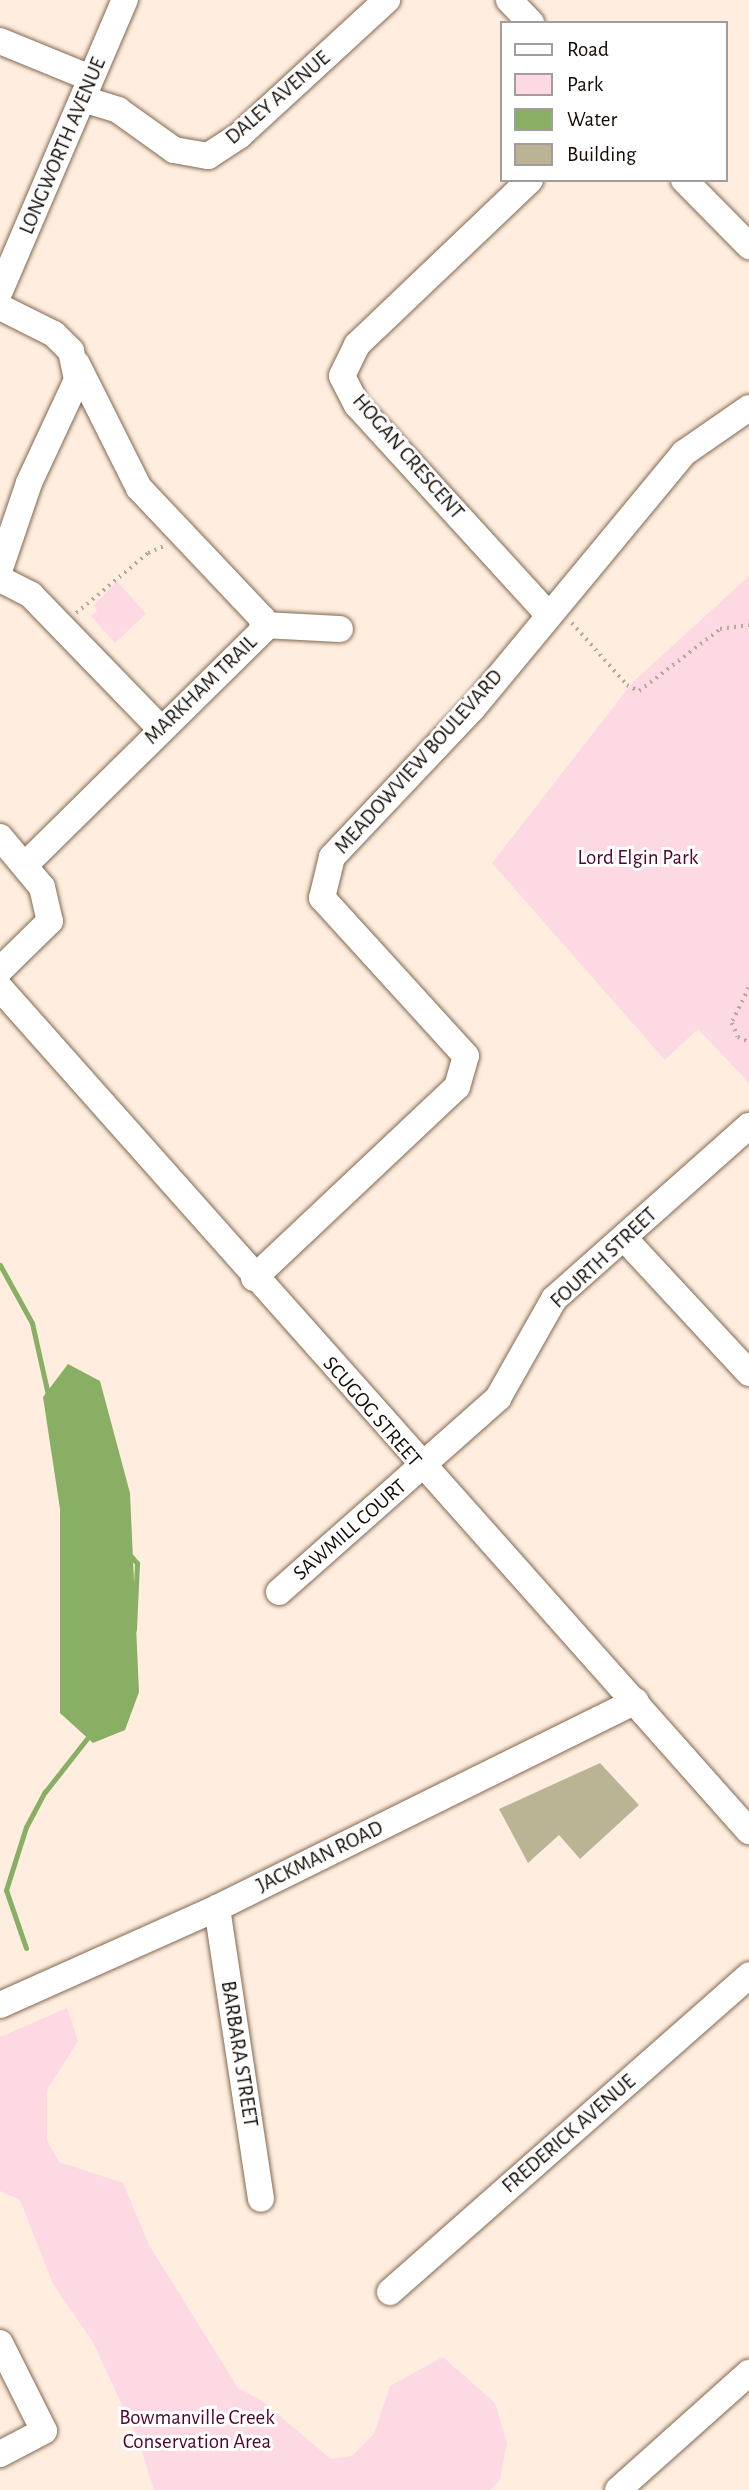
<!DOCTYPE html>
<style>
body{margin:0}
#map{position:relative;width:749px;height:2490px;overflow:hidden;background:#ffeedf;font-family:"Alegreya Sans",sans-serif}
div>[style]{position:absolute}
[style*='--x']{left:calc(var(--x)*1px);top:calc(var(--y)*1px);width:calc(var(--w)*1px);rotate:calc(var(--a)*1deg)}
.green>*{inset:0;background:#fcd9e3}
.water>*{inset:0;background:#88af63}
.stream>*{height:5px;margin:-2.5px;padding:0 2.5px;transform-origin:2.5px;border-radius:2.5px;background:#88af63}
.building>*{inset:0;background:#bbb494}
.path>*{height:3.5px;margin-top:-1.75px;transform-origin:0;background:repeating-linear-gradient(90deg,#b6a79b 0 2px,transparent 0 7px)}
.roads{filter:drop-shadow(0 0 2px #816952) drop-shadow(0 0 2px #816952)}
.minor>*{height:26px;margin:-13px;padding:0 13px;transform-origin:13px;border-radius:13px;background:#fff}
span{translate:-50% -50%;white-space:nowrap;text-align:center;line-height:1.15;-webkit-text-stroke:6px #fff;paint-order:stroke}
.street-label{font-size:21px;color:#140b04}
.park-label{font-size:21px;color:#54042c}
.legend{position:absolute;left:500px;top:21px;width:228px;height:161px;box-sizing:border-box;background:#fff;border:2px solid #a19d9b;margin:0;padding:9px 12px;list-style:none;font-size:21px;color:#140b04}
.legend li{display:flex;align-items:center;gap:14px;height:35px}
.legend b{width:35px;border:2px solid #a19d9b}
</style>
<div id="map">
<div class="green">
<div style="clip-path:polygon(749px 576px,749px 1083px,698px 1029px,665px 1060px,492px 863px,633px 682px)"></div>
<div style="clip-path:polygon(117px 581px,146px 614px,115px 643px,91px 616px,97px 611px,94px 605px)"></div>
<div style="clip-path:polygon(67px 2008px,78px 2041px,47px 2090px,47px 2140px,59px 2162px,123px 2183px,149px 2245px,238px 2388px,261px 2400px,331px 2459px,352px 2456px,374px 2434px,390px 2386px,443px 2357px,495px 2403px,507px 2443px,500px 2479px,491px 2490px,154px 2490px,139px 2442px,93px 2342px,53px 2284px,20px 2200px,0 2191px,0 2037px)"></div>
</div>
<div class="water">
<div style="clip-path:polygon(68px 1364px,100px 1381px,130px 1493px,139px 1692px,125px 1730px,93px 1743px,60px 1713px,60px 1509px,43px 1397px)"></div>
</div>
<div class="stream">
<div style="--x:0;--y:1265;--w:66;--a:61.1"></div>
<div style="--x:32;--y:1323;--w:78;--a:77.4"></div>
<div style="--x:130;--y:1555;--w:11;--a:49"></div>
<div style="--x:137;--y:1563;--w:67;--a:92.6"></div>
<div style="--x:26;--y:1948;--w:61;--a:-109"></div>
<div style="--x:6;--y:1890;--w:66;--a:-72.4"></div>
<div style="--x:26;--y:1827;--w:40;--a:-62"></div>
<div style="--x:45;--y:1792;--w:76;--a:-51.9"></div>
</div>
<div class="building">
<div style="clip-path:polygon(600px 1763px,639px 1805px,580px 1859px,559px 1835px,528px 1863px,499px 1809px)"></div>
</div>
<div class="path">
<div style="--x:76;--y:613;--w:94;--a:-39.8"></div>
<div style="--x:148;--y:553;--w:17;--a:-24"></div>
<div style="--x:572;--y:623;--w:83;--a:48.4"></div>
<div style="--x:627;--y:685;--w:13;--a:27"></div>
<div style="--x:639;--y:691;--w:102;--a:-37.4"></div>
<div style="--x:720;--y:629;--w:29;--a:-8"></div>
<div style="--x:749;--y:988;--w:39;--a:116"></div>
<div style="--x:732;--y:1023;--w:15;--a:67"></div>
<div style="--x:738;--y:1037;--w:12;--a:24"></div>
</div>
<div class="roads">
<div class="minor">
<div style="--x:509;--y:0;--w:32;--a:46"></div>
<div style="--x:0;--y:41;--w:97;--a:22.3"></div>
<div style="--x:83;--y:99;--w:37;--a:17"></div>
<div style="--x:118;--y:110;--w:69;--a:35.5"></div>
<div style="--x:174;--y:150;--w:35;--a:10"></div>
<div style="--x:208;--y:156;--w:38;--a:-33"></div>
<div style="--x:240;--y:135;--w:200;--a:-42.6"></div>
<div style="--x:530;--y:180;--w:239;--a:136.4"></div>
<div style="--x:357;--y:345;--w:34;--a:116"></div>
<div style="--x:342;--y:376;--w:33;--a:63"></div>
<div style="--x:357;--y:405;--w:283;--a:47.6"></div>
<div style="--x:684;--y:180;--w:93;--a:45.4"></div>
<div style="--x:0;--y:291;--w:317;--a:-66.8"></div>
<div style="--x:0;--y:307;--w:60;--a:26.6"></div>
<div style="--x:54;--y:334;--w:24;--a:45"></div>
<div style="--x:71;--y:351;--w:30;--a:78"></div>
<div style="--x:77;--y:380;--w:114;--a:115"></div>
<div style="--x:29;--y:483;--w:90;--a:108.8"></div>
<div style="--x:0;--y:579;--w:35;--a:27"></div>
<div style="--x:31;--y:595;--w:187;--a:45.9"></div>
<div style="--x:263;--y:625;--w:77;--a:3"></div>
<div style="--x:0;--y:837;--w:65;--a:50"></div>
<div style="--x:42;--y:887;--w:35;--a:77"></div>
<div style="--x:50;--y:921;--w:70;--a:135.6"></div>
<div style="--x:25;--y:865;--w:334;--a:-44.6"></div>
<div style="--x:263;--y:630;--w:12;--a:-95"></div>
<div style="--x:262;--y:618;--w:179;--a:-133.4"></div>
<div style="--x:139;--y:488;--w:139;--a:-116.6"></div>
<div style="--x:0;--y:988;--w:1128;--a:48.38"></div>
<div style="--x:624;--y:1238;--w:184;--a:47.2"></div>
<div style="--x:254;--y:1278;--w:279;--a:-43.3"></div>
<div style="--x:457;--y:1087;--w:32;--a:-74"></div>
<div style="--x:466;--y:1056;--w:214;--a:-132.3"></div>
<div style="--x:322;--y:898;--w:42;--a:-76.3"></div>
<div style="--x:332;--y:857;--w:205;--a:-46.6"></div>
<div style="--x:473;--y:708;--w:331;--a:-50.4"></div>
<div style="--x:684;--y:453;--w:79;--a:-34.7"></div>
<div style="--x:279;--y:1592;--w:293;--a:-41.5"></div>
<div style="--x:498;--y:1398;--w:114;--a:-60.5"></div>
<div style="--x:554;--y:1299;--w:261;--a:-41.6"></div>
<div style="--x:217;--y:1908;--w:294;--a:81.4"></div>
<div style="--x:0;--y:2005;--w:238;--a:-24.1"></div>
<div style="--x:217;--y:1908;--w:467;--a:-26.3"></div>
<div style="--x:390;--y:2292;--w:479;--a:-41.4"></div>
<div style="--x:0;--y:2343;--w:98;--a:63.4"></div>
<div style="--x:44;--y:2431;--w:50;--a:152.4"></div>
<div style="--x:618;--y:2490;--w:176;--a:-41.8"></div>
</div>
</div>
<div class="street-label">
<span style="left:278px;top:98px;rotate:-41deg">DALEY AVENUE</span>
<span style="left:63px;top:146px;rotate:-67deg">LONGWORTH AVENUE</span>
<span style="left:408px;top:457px;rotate:49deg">HOGAN CRESCENT</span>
<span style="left:201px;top:690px;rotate:-44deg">MARKHAM TRAIL</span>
<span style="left:419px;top:762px;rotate:-48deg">MEADOWVIEW BOULEVARD</span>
<span style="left:604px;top:1258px;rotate:-43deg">FOURTH STREET</span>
<span style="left:372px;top:1412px;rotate:49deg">SCUGOG STREET</span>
<span style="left:350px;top:1530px;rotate:-41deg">SAWMILL COURT</span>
<span style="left:320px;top:1857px;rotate:-26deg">JACKMAN ROAD</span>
<span style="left:239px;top:2054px;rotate:81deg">BARBARA STREET</span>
<span style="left:569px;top:2134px;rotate:-41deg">FREDERICK AVENUE</span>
</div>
<div class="park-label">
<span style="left:638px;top:858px">Lord Elgin Park</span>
<span style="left:197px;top:2430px">Bowmanville Creek<br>Conservation Area</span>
</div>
<ul class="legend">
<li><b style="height:9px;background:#fff"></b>Road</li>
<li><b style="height:19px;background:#fcd9e3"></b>Park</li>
<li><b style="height:19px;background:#88af63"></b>Water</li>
<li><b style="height:19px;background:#bbb494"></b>Building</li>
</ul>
</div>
